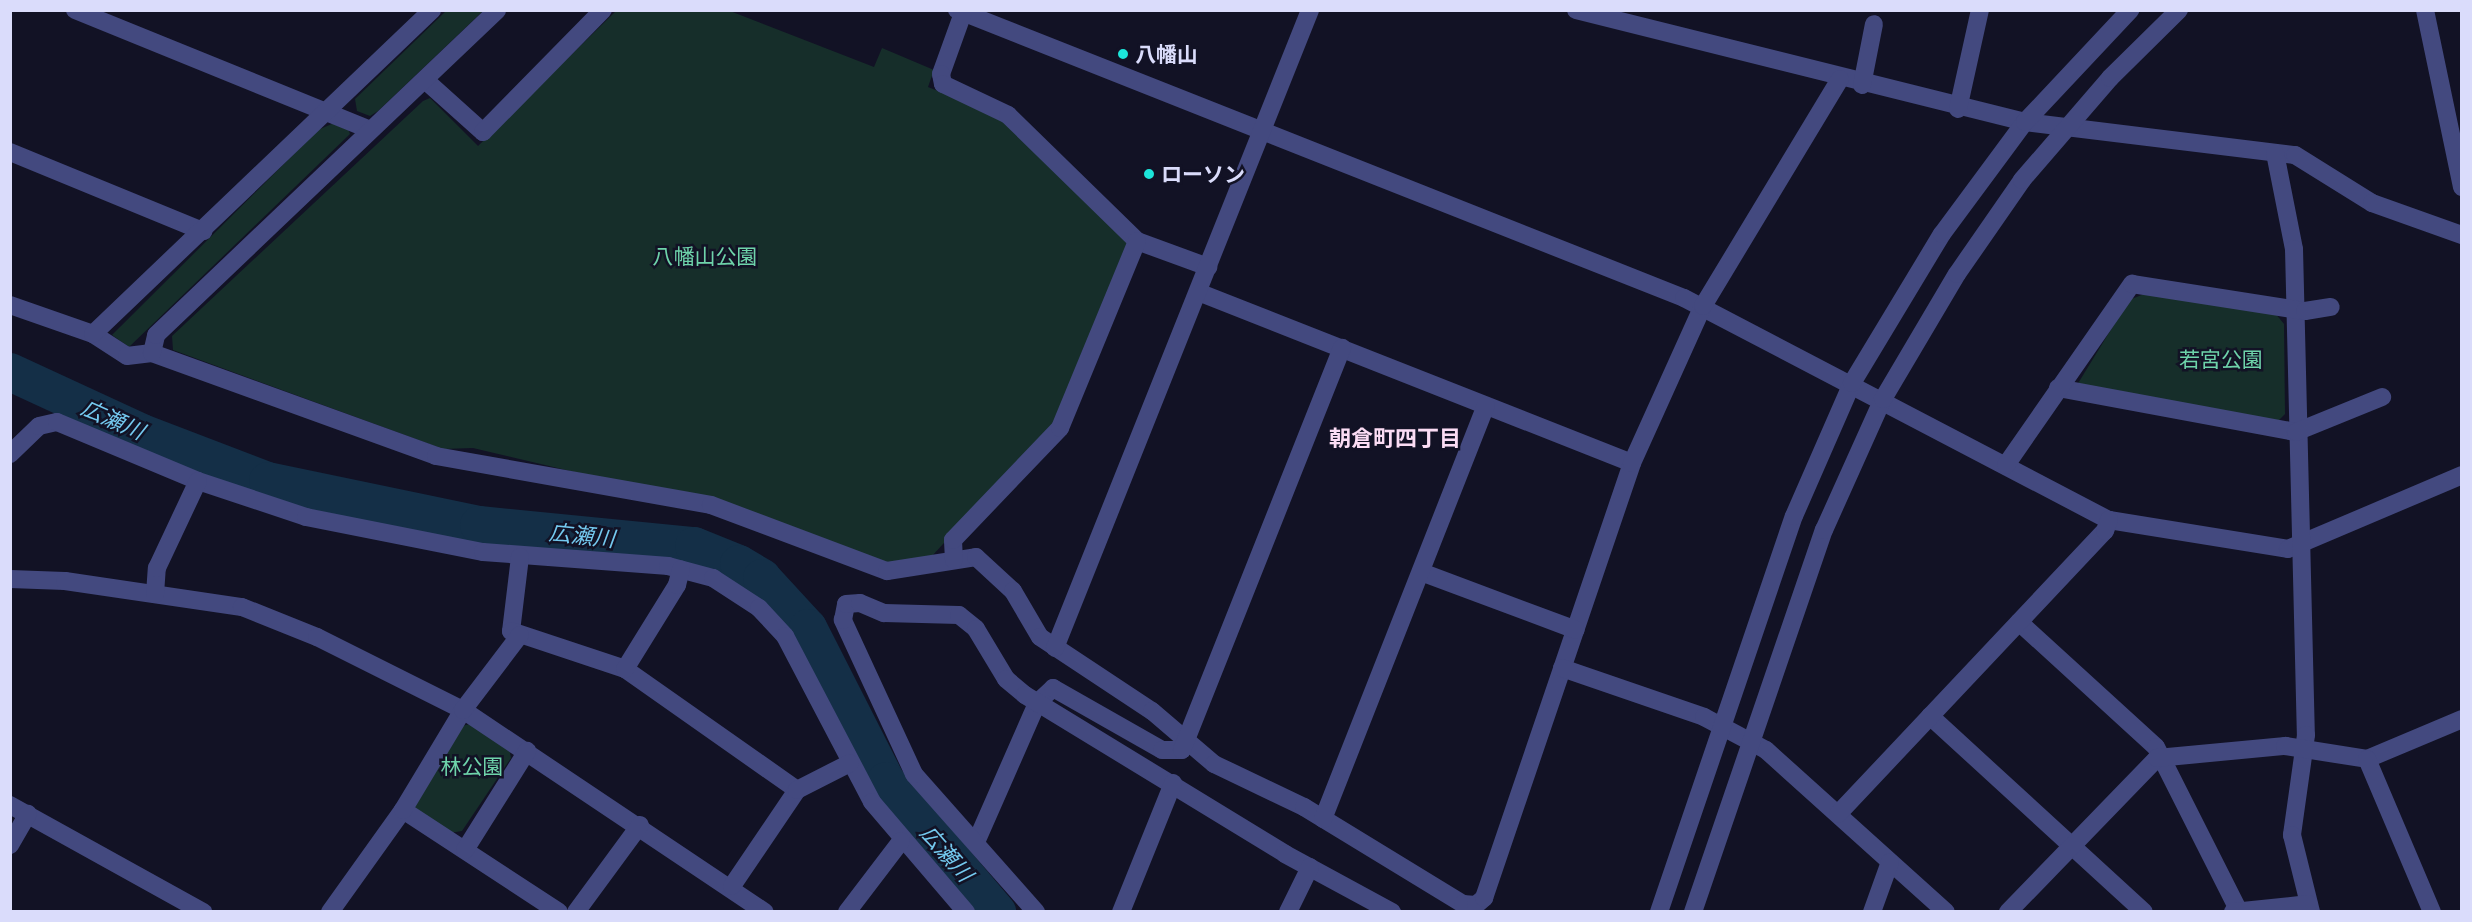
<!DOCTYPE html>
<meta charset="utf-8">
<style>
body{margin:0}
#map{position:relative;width:2472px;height:922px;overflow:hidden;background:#121225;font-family:Lato,"Noto Sans JP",sans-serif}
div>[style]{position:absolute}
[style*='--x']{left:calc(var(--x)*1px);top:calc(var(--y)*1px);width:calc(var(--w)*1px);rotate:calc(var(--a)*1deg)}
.green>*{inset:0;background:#162e2a}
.river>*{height:38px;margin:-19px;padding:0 19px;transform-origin:19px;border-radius:19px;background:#142f47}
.minor>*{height:18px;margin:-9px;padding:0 9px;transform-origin:9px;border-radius:9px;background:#43497f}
.dots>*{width:16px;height:16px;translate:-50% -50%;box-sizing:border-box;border:3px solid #121225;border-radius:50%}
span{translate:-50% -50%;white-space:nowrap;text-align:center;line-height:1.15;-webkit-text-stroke:5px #121225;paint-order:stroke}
.poi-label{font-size:21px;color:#dadcfb;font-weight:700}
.left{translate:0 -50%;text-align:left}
.park-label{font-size:21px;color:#6ed3aa}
.water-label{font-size:22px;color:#74c9ef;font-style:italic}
.neighbourhood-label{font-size:22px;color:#fbdcf4;font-weight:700}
.frame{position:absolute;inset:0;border:12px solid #dadcfb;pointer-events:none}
</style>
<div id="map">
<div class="green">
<div style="clip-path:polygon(446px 11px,483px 11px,378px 111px,370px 116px,357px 111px,355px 99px)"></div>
<div style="clip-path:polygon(616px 11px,730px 11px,874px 67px,882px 48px,934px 70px,928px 87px,1005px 118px,1129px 245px,1053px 424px,932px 556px,890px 565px,625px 484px,473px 448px,443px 449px,173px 350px,172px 336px,423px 101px,430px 98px,478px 146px)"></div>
<div style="clip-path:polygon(334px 123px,347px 126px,350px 134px,129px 347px,112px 335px,318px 130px)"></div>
<div style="clip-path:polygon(2144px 294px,2275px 313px,2284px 324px,2285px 414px,2276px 423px,2077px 385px,2129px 300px)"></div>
<div style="clip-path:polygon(470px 724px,509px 748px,511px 758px,462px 831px,450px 833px,414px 807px,462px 726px)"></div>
</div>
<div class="river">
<div style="--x:10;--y:372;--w:145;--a:24.8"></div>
<div style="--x:142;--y:433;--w:135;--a:20.9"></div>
<div style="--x:268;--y:481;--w:216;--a:11.8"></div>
<div style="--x:479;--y:525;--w:216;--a:5.6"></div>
<div style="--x:694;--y:546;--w:48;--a:21.8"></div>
<div style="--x:739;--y:564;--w:27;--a:31"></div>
<div style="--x:762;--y:578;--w:68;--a:47.4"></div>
<div style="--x:808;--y:628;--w:172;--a:63"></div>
<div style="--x:886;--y:781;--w:172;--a:49.7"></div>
</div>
<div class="minor">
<div style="--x:75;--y:10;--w:319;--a:22.1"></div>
<div style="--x:957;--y:10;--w:782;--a:21.61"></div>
<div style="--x:1684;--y:298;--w:479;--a:27.6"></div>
<div style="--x:2109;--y:520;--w:181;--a:9.2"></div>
<div style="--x:2288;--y:549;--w:189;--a:-23"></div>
<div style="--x:1576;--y:10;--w:463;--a:14"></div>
<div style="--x:2025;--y:122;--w:272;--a:7"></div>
<div style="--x:2295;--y:155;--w:91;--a:31.9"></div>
<div style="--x:2372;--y:203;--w:96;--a:19.6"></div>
<div style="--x:2425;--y:10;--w:181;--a:78.2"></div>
<div style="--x:963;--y:13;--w:65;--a:109.8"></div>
<div style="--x:941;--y:74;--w:10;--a:79"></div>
<div style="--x:943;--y:84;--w:72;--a:25.5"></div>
<div style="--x:1008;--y:115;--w:180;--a:44.3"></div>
<div style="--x:1137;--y:241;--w:76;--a:20.1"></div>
<div style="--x:425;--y:80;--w:78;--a:41.9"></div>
<div style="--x:483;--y:132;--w:171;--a:-45.5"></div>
<div style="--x:1862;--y:85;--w:62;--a:-78.9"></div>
<div style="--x:1958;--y:109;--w:101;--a:-77.5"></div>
<div style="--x:10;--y:152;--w:209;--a:22.3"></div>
<div style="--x:2275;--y:153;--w:98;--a:78.8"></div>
<div style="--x:2294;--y:249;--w:486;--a:88.6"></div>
<div style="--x:2306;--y:735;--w:101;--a:98"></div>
<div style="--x:2292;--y:835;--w:79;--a:76.1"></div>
<div style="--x:1198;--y:292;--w:466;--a:21.5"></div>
<div style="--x:10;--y:305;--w:88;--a:19.3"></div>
<div style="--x:93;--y:334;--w:40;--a:32.9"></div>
<div style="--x:127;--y:356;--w:25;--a:-7"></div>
<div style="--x:152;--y:353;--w:302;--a:19.9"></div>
<div style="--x:436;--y:456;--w:279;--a:10.1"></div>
<div style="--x:711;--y:505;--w:188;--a:20.6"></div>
<div style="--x:887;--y:571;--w:90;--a:-8.9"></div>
<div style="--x:976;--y:557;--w:50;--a:42.6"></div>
<div style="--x:1013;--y:591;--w:53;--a:59.6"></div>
<div style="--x:1040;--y:637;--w:134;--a:33.5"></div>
<div style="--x:1152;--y:711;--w:82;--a:40.5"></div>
<div style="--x:1214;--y:764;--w:100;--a:25.5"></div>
<div style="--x:1304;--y:807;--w:186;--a:31.4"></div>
<div style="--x:1463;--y:904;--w:13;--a:4"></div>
<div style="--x:1476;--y:905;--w:11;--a:-41"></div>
<div style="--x:1484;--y:898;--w:459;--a:-71.2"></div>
<div style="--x:1632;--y:463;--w:172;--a:-65.7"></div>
<div style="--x:1703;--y:306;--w:265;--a:-58.9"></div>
<div style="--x:93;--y:334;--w:469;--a:-43.7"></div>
<div style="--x:152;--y:353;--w:18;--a:-77"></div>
<div style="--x:156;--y:335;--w:471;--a:-43.6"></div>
<div style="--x:2058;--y:388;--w:242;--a:10.5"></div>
<div style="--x:2296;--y:432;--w:93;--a:-22.1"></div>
<div style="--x:10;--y:454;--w:40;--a:-44"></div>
<div style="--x:39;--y:426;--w:18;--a:-13"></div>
<div style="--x:57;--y:422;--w:153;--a:22.7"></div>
<div style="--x:198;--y:481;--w:114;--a:18.4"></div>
<div style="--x:306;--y:517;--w:180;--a:11.2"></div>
<div style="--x:483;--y:552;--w:186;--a:4.3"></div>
<div style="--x:668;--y:566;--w:47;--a:14.9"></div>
<div style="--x:713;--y:578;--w:55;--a:33.1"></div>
<div style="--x:759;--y:608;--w:38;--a:47"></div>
<div style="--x:785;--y:636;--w:187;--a:62.3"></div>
<div style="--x:872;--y:802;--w:145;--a:49.5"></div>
<div style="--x:2006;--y:465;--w:221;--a:-55.2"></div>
<div style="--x:2132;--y:284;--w:175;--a:8.9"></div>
<div style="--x:2305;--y:311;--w:26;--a:-9"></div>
<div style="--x:520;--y:557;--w:75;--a:96.9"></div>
<div style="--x:511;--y:631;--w:120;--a:18.4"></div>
<div style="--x:625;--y:669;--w:210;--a:35.1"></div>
<div style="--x:954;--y:560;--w:20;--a:-93"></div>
<div style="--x:953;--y:540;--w:155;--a:-46.3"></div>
<div style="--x:1060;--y:428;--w:202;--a:-67.6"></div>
<div style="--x:1421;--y:572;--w:165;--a:20.5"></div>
<div style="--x:10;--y:579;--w:55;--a:2.1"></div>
<div style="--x:65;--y:581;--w:179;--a:8.4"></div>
<div style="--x:242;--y:607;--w:81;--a:21.8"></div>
<div style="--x:317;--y:637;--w:163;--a:26.6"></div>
<div style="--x:463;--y:710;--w:363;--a:33.8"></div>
<div style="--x:155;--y:594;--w:26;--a:-86"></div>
<div style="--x:157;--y:568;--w:96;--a:-64.8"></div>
<div style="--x:2019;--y:622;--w:185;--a:42.4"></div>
<div style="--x:2156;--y:747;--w:182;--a:63.2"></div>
<div style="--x:1055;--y:648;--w:687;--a:-68.21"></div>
<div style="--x:1562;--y:668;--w:150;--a:19"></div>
<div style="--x:1704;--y:717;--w:70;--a:28"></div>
<div style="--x:1766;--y:750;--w:242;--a:42"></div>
<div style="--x:625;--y:669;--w:99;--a:-58.2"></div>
<div style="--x:677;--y:585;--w:16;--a:-76"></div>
<div style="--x:1930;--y:716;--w:290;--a:42.5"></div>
<div style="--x:2367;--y:759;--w:103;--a:-22.8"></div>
<div style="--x:10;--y:805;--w:221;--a:29"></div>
<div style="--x:403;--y:810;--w:186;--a:33.2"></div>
<div style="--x:1838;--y:814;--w:389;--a:-46.7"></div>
<div style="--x:2105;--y:531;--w:12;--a:-70"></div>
<div style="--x:1323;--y:819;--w:444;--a:-68.5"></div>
<div style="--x:977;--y:840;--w:150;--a:-66.3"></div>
<div style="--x:1037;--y:703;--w:22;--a:-43"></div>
<div style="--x:1053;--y:688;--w:125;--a:29.6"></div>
<div style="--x:1162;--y:750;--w:20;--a:0"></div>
<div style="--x:1182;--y:750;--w:433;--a:-68.3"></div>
<div style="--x:10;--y:845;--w:36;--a:-60"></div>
<div style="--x:465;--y:850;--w:117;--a:-57.9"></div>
<div style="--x:732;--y:886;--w:116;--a:-55.9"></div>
<div style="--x:797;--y:790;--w:59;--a:-27"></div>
<div style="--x:330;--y:912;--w:125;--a:-54.4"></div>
<div style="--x:403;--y:810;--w:117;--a:-59"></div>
<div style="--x:463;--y:710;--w:94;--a:-52.8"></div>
<div style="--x:576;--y:912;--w:108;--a:-53.7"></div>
<div style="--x:847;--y:912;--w:89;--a:-52.7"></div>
<div style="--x:1036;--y:912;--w:184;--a:-131.5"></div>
<div style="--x:914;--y:774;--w:170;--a:-114.8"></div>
<div style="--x:843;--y:620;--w:16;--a:-79"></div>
<div style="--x:846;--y:604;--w:14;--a:-4"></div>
<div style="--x:860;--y:603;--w:26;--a:23"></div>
<div style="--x:884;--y:613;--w:75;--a:1.5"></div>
<div style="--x:959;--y:615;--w:22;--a:39"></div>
<div style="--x:976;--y:629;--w:58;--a:59"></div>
<div style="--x:1006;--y:679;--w:25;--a:40"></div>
<div style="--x:1025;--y:695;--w:305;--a:31.4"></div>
<div style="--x:1285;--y:854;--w:122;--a:28.5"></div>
<div style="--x:1121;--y:912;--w:139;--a:-68"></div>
<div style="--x:1288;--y:912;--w:50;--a:-63.9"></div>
<div style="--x:1659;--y:912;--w:418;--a:-71.2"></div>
<div style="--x:1794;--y:516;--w:145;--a:-66.4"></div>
<div style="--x:1852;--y:383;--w:174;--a:-58.9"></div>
<div style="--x:1942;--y:234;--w:139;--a:-53.5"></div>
<div style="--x:2025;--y:122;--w:154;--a:-46.8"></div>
<div style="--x:1693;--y:912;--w:404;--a:-71.1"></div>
<div style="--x:1824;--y:530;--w:144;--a:-65.8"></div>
<div style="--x:1883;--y:399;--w:145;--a:-59.4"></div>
<div style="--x:1957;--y:274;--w:114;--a:-55.3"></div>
<div style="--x:2022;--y:180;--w:135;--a:-49.2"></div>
<div style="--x:2110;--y:78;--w:97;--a:-44.6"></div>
<div style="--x:1872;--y:912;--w:53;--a:-70.2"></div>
<div style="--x:2008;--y:912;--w:214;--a:-45.9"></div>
<div style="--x:2157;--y:758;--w:129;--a:-5.4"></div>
<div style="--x:2285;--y:746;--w:83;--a:9"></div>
<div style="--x:2367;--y:759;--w:166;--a:67"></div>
<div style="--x:2233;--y:912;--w:76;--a:-6"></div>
</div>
<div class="dots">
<div style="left:1123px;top:54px;background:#1ce5da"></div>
<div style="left:1149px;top:174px;background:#1ce5da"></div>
</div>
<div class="poi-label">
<span class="left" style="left:1135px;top:54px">八幡山</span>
<span class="left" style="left:1161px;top:174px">ローソン</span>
</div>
<div class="park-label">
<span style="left:705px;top:256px">八幡山公園</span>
<span style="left:2221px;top:359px">若宮公園</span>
<span style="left:472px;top:766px">林公園</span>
</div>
<div class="water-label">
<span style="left:113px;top:419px;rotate:24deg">広瀬川</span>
<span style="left:582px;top:535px;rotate:6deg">広瀬川</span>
<span style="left:947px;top:853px;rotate:49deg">広瀬川</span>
</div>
<div class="neighbourhood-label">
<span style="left:1395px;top:438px">朝倉町四丁目</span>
</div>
<div class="frame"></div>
</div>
